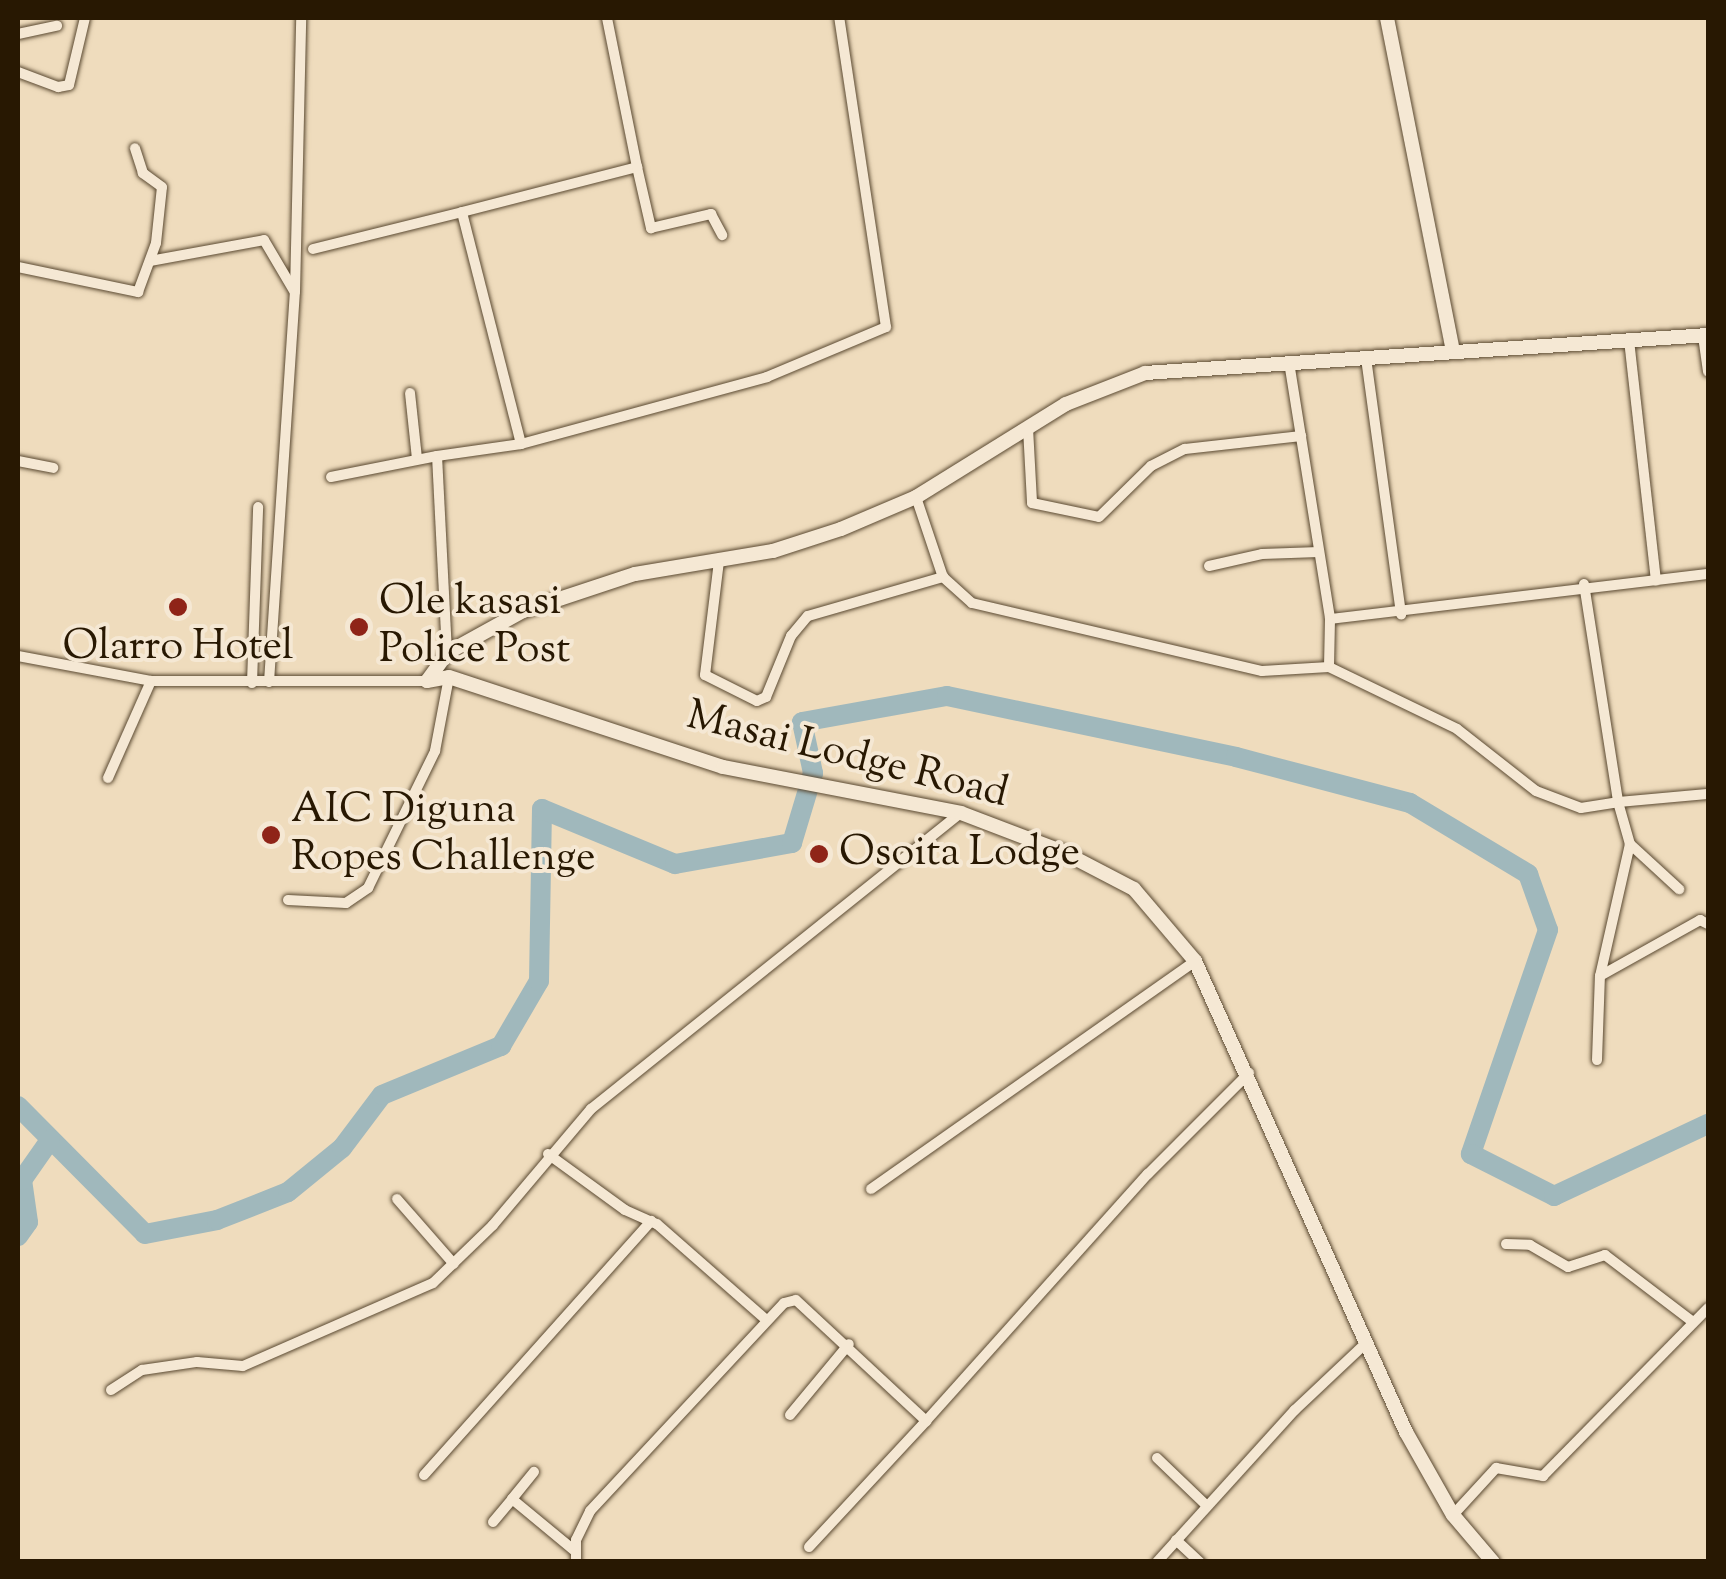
<!DOCTYPE html>
<style>
body{margin:0}
#map{position:relative;width:1726px;height:1579px;overflow:hidden;background:#efdcbd;font-family:"Sorts Mill Goudy",serif}
div>[style]{position:absolute}
[style*='--x']{left:calc(var(--x)*1px);top:calc(var(--y)*1px);width:calc(var(--w)*1px);rotate:calc(var(--a)*1deg)}
.river>*{height:20px;margin:-10px;padding:0 10px;transform-origin:10px;border-radius:10px;background:#a0b8bc}
.roads{filter:drop-shadow(0 0 2px #5a4931) drop-shadow(0 0 2px #5a4931)}
.street>*{height:10px;margin:-5px;padding:0 5px;transform-origin:5px;border-radius:5px;background:#f5e8d4}
.secondary>*{height:14px;margin:-7px;padding:0 7px;transform-origin:7px;border-radius:7px;background:#f5e8d4}
.dots>*{width:28px;height:28px;translate:-50% -50%;box-sizing:border-box;border:5px solid #f5e8d4;border-radius:50%}
span{translate:-50% -50%;white-space:nowrap;text-align:center;line-height:1.15;-webkit-text-stroke:8px #f5e8d4;paint-order:stroke}
.poi-label{font-size:42px;color:#281802}
.left{translate:0 -50%;text-align:left}
.street-label{font-size:42px;color:#281802}
.frame{position:absolute;inset:0;border:20px solid #281802;pointer-events:none}
</style>
<div id="map">
<div class="river">
<div style="--x:18;--y:1106;--w:180;--a:45.2"></div>
<div style="--x:145;--y:1234;--w:73;--a:-11"></div>
<div style="--x:217;--y:1220;--w:76;--a:-21.5"></div>
<div style="--x:288;--y:1192;--w:70;--a:-39.2"></div>
<div style="--x:342;--y:1148;--w:66;--a:-53"></div>
<div style="--x:382;--y:1095;--w:129;--a:-22.4"></div>
<div style="--x:501;--y:1046;--w:75;--a:-59.7"></div>
<div style="--x:539;--y:981;--w:172;--a:-89"></div>
<div style="--x:542;--y:809;--w:144;--a:22.5"></div>
<div style="--x:675;--y:864;--w:119;--a:-10.2"></div>
<div style="--x:792;--y:843;--w:73;--a:-73.3"></div>
<div style="--x:813;--y:773;--w:52;--a:-102.2"></div>
<div style="--x:802;--y:722;--w:147;--a:-10.2"></div>
<div style="--x:947;--y:696;--w:295;--a:11.9"></div>
<div style="--x:1236;--y:757;--w:180;--a:14.8"></div>
<div style="--x:1410;--y:803;--w:138;--a:31"></div>
<div style="--x:1528;--y:874;--w:59;--a:70.3"></div>
<div style="--x:1548;--y:930;--w:237;--a:109"></div>
<div style="--x:1471;--y:1154;--w:93;--a:26.8"></div>
<div style="--x:1554;--y:1196;--w:170;--a:-25.1"></div>
<div style="--x:18;--y:1236;--w:17;--a:-54"></div>
<div style="--x:28;--y:1222;--w:42;--a:-98.1"></div>
<div style="--x:22;--y:1180;--w:49;--a:-55"></div>
</div>
<div class="roads">
<div class="street">
<div style="--x:18;--y:34;--w:40;--a:-12"></div>
<div style="--x:18;--y:72;--w:43;--a:20.6"></div>
<div style="--x:58;--y:87;--w:11;--a:-10"></div>
<div style="--x:69;--y:85;--w:69;--a:-76.6"></div>
<div style="--x:637;--y:167;--w:63;--a:77.1"></div>
<div style="--x:651;--y:228;--w:62;--a:-13.1"></div>
<div style="--x:711;--y:214;--w:24;--a:62"></div>
<div style="--x:313;--y:249;--w:154;--a:-13.9"></div>
<div style="--x:150;--y:261;--w:116;--a:-10.4"></div>
<div style="--x:264;--y:240;--w:59;--a:59.5"></div>
<div style="--x:18;--y:267;--w:123;--a:11.8"></div>
<div style="--x:138;--y:292;--w:52;--a:-69.8"></div>
<div style="--x:156;--y:243;--w:56;--a:-83.9"></div>
<div style="--x:162;--y:187;--w:24;--a:-144"></div>
<div style="--x:143;--y:173;--w:26;--a:-108"></div>
<div style="--x:1703;--y:336;--w:36;--a:82"></div>
<div style="--x:1629;--y:340;--w:242;--a:83.6"></div>
<div style="--x:1366;--y:358;--w:259;--a:82.2"></div>
<div style="--x:1289;--y:362;--w:260;--a:80.9"></div>
<div style="--x:1330;--y:619;--w:381;--a:-6.8"></div>
<div style="--x:410;--y:393;--w:66;--a:83.9"></div>
<div style="--x:1028;--y:428;--w:75;--a:86.9"></div>
<div style="--x:1032;--y:503;--w:68;--a:11.8"></div>
<div style="--x:1099;--y:517;--w:73;--a:-44.4"></div>
<div style="--x:1151;--y:466;--w:38;--a:-27"></div>
<div style="--x:1185;--y:449;--w:117;--a:-6.4"></div>
<div style="--x:521;--y:444;--w:239;--a:-104.3"></div>
<div style="--x:462;--y:212;--w:181;--a:-14.4"></div>
<div style="--x:637;--y:167;--w:152;--a:-101.4"></div>
<div style="--x:18;--y:461;--w:36;--a:11"></div>
<div style="--x:331;--y:477;--w:108;--a:-11.2"></div>
<div style="--x:916;--y:497;--w:84;--a:71.4"></div>
<div style="--x:943;--y:577;--w:39;--a:42"></div>
<div style="--x:972;--y:603;--w:298;--a:13.2"></div>
<div style="--x:1262;--y:671;--w:67;--a:-3.4"></div>
<div style="--x:1329;--y:667;--w:142;--a:25.8"></div>
<div style="--x:1457;--y:729;--w:100;--a:38.1"></div>
<div style="--x:1536;--y:791;--w:48;--a:20.7"></div>
<div style="--x:1581;--y:808;--w:37;--a:-9"></div>
<div style="--x:1618;--y:802;--w:44;--a:74.1"></div>
<div style="--x:1630;--y:844;--w:67;--a:42.6"></div>
<div style="--x:719;--y:561;--w:115;--a:97"></div>
<div style="--x:705;--y:675;--w:58;--a:26.6"></div>
<div style="--x:757;--y:701;--w:10;--a:-24"></div>
<div style="--x:766;--y:697;--w:66;--a:-67.7"></div>
<div style="--x:791;--y:636;--w:26;--a:-50"></div>
<div style="--x:808;--y:616;--w:141;--a:-16.1"></div>
<div style="--x:1209;--y:566;--w:54;--a:-12.8"></div>
<div style="--x:1262;--y:554;--w:57;--a:-2"></div>
<div style="--x:1584;--y:584;--w:221;--a:81.1"></div>
<div style="--x:1618;--y:802;--w:90;--a:-5.1"></div>
<div style="--x:447;--y:653;--w:197;--a:-92.9"></div>
<div style="--x:437;--y:456;--w:85;--a:-8.1"></div>
<div style="--x:521;--y:444;--w:255;--a:-15.2"></div>
<div style="--x:767;--y:377;--w:129;--a:-22.8"></div>
<div style="--x:886;--y:327;--w:313;--a:-98.6"></div>
<div style="--x:18;--y:656;--w:135;--a:10.6"></div>
<div style="--x:151;--y:681;--w:276;--a:0"></div>
<div style="--x:1329;--y:667;--w:48;--a:-88.8"></div>
<div style="--x:269;--y:682;--w:391;--a:-86.2"></div>
<div style="--x:295;--y:292;--w:274;--a:-88.7"></div>
<div style="--x:252;--y:683;--w:176;--a:-88"></div>
<div style="--x:108;--y:778;--w:106;--a:-66.1"></div>
<div style="--x:288;--y:900;--w:58;--a:3"></div>
<div style="--x:346;--y:903;--w:27;--a:-34"></div>
<div style="--x:368;--y:888;--w:153;--a:-63.9"></div>
<div style="--x:435;--y:751;--w:75;--a:-79.3"></div>
<div style="--x:1600;--y:976;--w:135;--a:-77.2"></div>
<div style="--x:1597;--y:1060;--w:84;--a:-88"></div>
<div style="--x:1600;--y:976;--w:115;--a:-29.2"></div>
<div style="--x:1700;--y:920;--w:9;--a:27"></div>
<div style="--x:548;--y:1154;--w:95;--a:36"></div>
<div style="--x:625;--y:1210;--w:35;--a:24"></div>
<div style="--x:657;--y:1224;--w:144;--a:41.3"></div>
<div style="--x:871;--y:1189;--w:396;--a:-35.1"></div>
<div style="--x:397;--y:1199;--w:86;--a:48.8"></div>
<div style="--x:1506;--y:1244;--w:24;--a:2"></div>
<div style="--x:1530;--y:1245;--w:44;--a:30.1"></div>
<div style="--x:1568;--y:1267;--w:39;--a:-18"></div>
<div style="--x:1605;--y:1255;--w:111;--a:37.3"></div>
<div style="--x:111;--y:1390;--w:37;--a:-33"></div>
<div style="--x:142;--y:1370;--w:56;--a:-8.3"></div>
<div style="--x:197;--y:1362;--w:46;--a:5"></div>
<div style="--x:243;--y:1366;--w:207;--a:-23.6"></div>
<div style="--x:433;--y:1283;--w:83;--a:-44"></div>
<div style="--x:493;--y:1225;--w:152;--a:-49.8"></div>
<div style="--x:591;--y:1109;--w:474;--a:-38.7"></div>
<div style="--x:790;--y:1415;--w:92;--a:-50.3"></div>
<div style="--x:1157;--y:1458;--w:69;--a:43.8"></div>
<div style="--x:424;--y:1475;--w:341;--a:-48.2"></div>
<div style="--x:512;--y:1499;--w:35;--a:-51"></div>
<div style="--x:1453;--y:1515;--w:64;--a:-47.5"></div>
<div style="--x:1496;--y:1468;--w:48;--a:9.7"></div>
<div style="--x:1543;--y:1476;--w:235;--a:-45.5"></div>
<div style="--x:493;--y:1522;--w:30;--a:-50"></div>
<div style="--x:512;--y:1499;--w:83;--a:39.6"></div>
<div style="--x:1176;--y:1540;--w:33;--a:43"></div>
<div style="--x:809;--y:1547;--w:172;--a:-47.1"></div>
<div style="--x:576;--y:1562;--w:22;--a:-90"></div>
<div style="--x:576;--y:1540;--w:32;--a:-64"></div>
<div style="--x:590;--y:1511;--w:284;--a:-47"></div>
<div style="--x:784;--y:1303;--w:12;--a:-14"></div>
<div style="--x:796;--y:1300;--w:178;--a:42.9"></div>
<div style="--x:926;--y:1421;--w:332;--a:-48.1"></div>
<div style="--x:1148;--y:1174;--w:143;--a:-45"></div>
<div style="--x:1157;--y:1562;--w:205;--a:-47.8"></div>
<div style="--x:1295;--y:1410;--w:96;--a:-43.3"></div>
</div>
<div class="secondary">
<div style="--x:1387;--y:18;--w:339;--a:78.8"></div>
<div style="--x:427;--y:681;--w:22;--a:-10"></div>
<div style="--x:449;--y:677;--w:288;--a:18.2"></div>
<div style="--x:723;--y:767;--w:242;--a:10.9"></div>
<div style="--x:961;--y:813;--w:109;--a:20.9"></div>
<div style="--x:1063;--y:852;--w:80;--a:27.5"></div>
<div style="--x:1134;--y:889;--w:94;--a:49.7"></div>
<div style="--x:1195;--y:961;--w:516;--a:65.87"></div>
<div style="--x:1406;--y:1432;--w:95;--a:60.5"></div>
<div style="--x:1453;--y:1515;--w:62;--a:49.6"></div>
<div style="--x:427;--y:681;--w:34;--a:-54"></div>
<div style="--x:447;--y:653;--w:87;--a:-28.9"></div>
<div style="--x:523;--y:611;--w:118;--a:-18.3"></div>
<div style="--x:635;--y:574;--w:140;--a:-9.5"></div>
<div style="--x:773;--y:551;--w:71;--a:-17.9"></div>
<div style="--x:841;--y:529;--w:82;--a:-23.1"></div>
<div style="--x:916;--y:497;--w:176;--a:-31.8"></div>
<div style="--x:1066;--y:404;--w:85;--a:-21.4"></div>
<div style="--x:1145;--y:373;--w:564;--a:-3.86"></div>
</div>
</div>
<div class="dots">
<div style="left:178px;top:607px;background:#8f2418"></div>
<div style="left:359px;top:627px;background:#8f2418"></div>
<div style="left:271px;top:835px;background:#8f2418"></div>
<div style="left:819px;top:854px;background:#8f2418"></div>
</div>
<div class="poi-label">
<span class="left" style="left:379px;top:627px">Ole kasasi<br>Police Post</span>
<span style="left:178px;top:648px">Olarro Hotel</span>
<span class="left" style="left:291px;top:835px">AIC Diguna<br>Ropes Challenge</span>
<span class="left" style="left:839px;top:854px">Osoita Lodge</span>
</div>
<div class="street-label">
<span style="left:847px;top:756px;rotate:14deg">Masai Lodge Road</span>
</div>
<div class="frame"></div>
</div>
